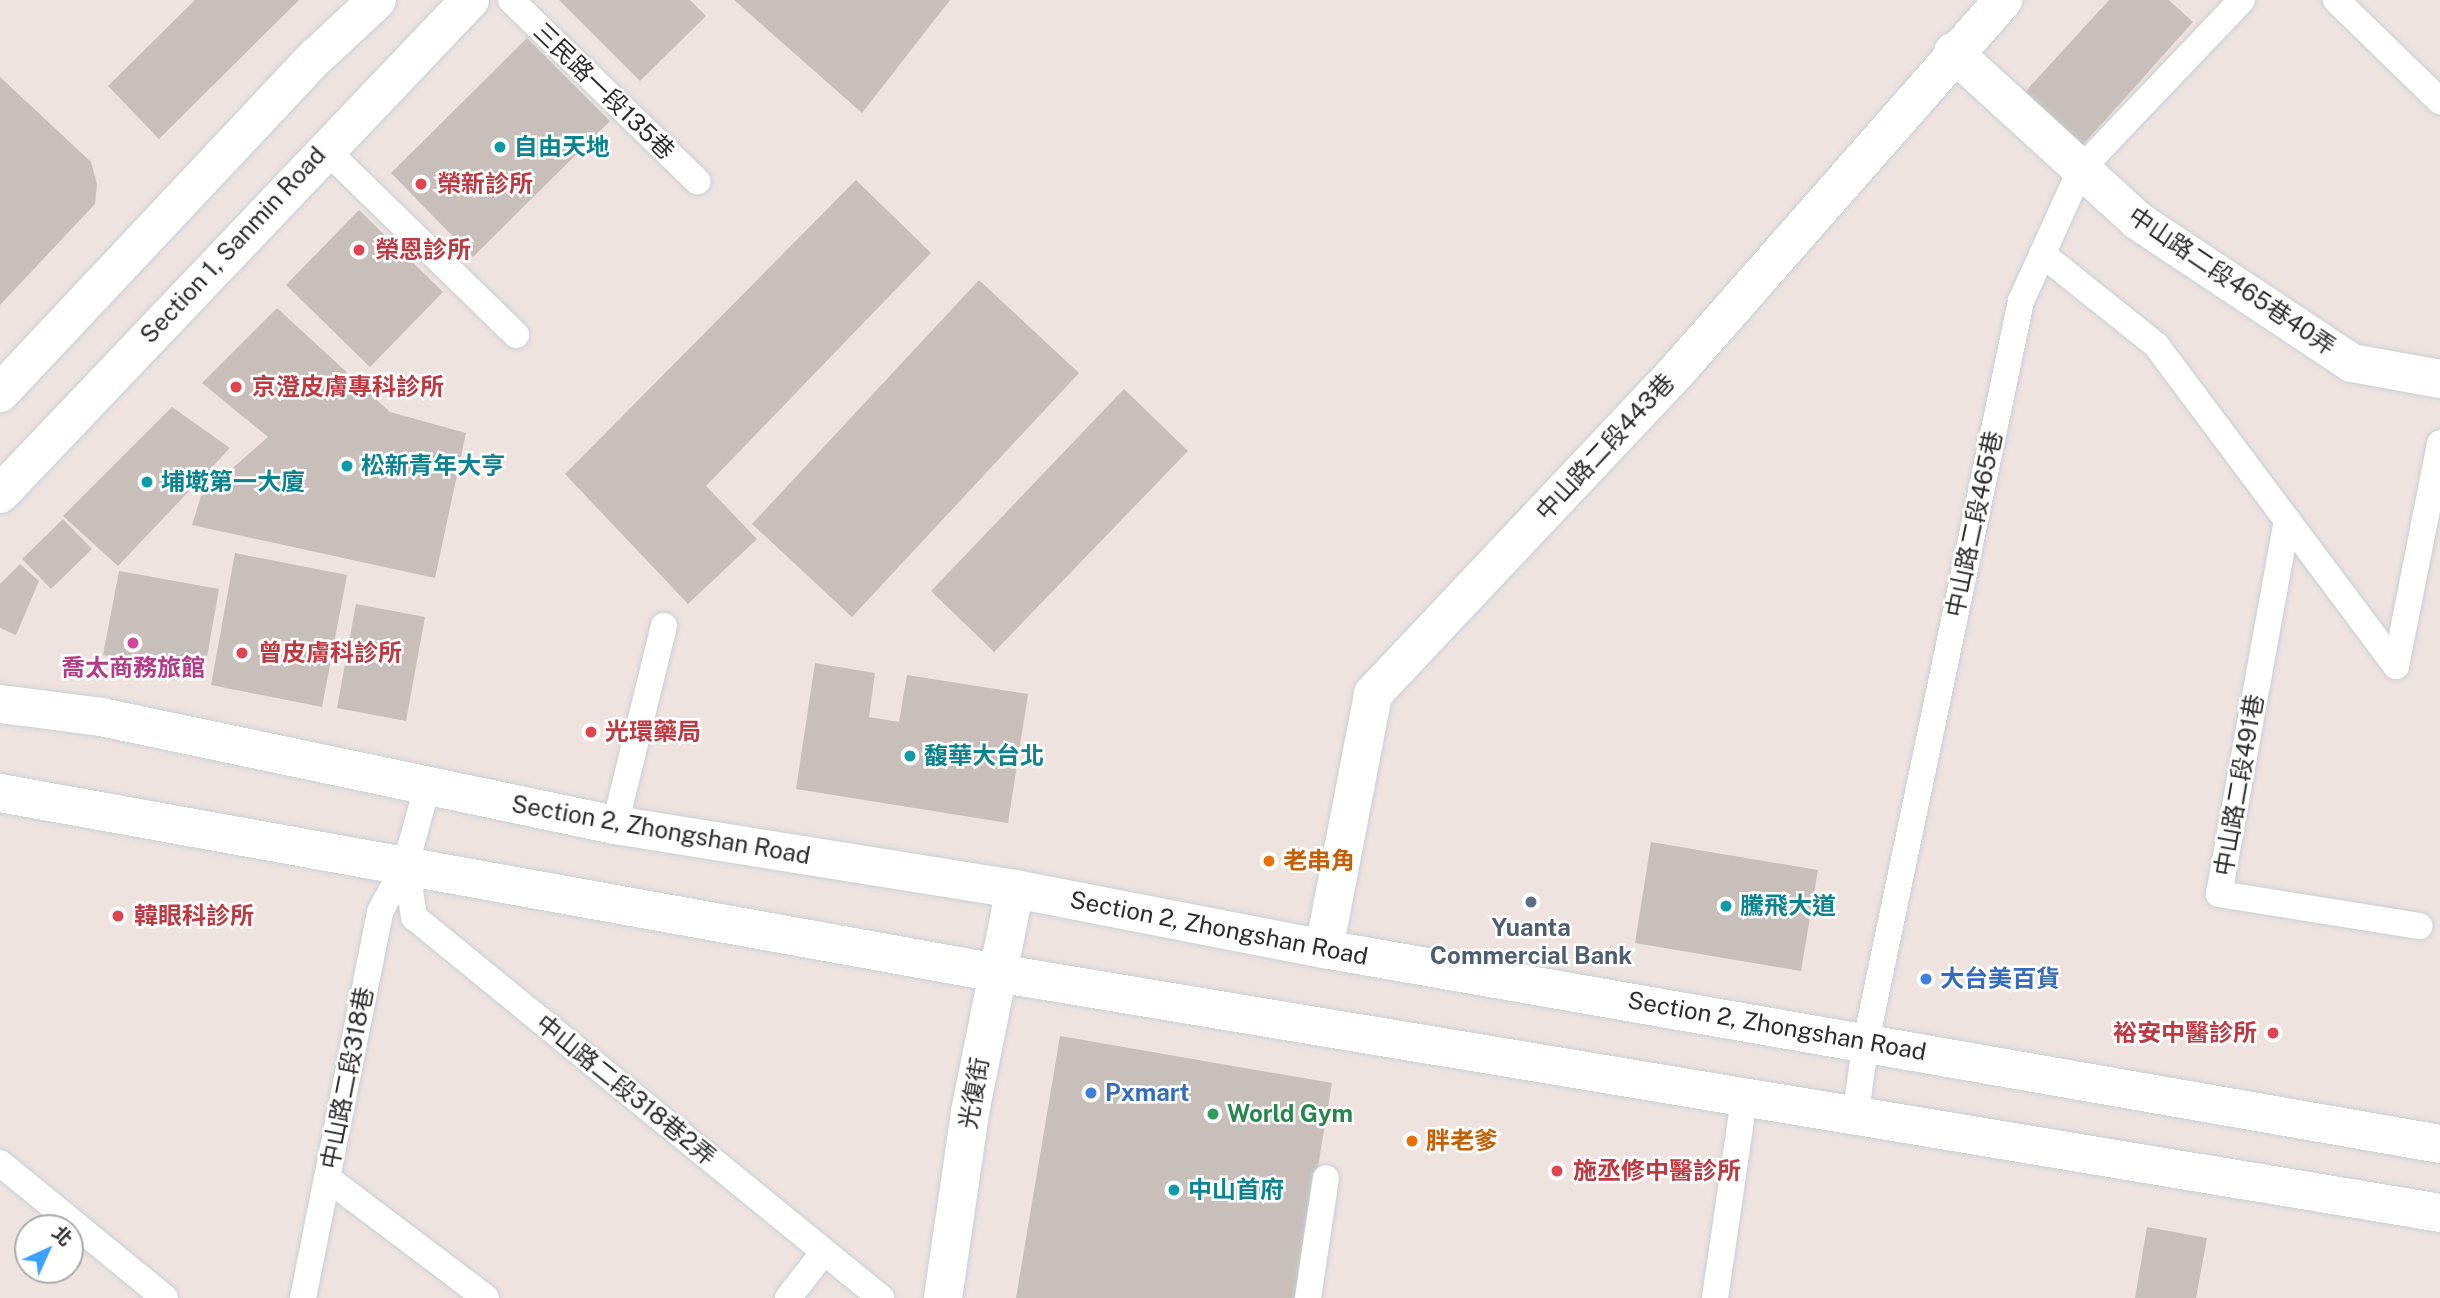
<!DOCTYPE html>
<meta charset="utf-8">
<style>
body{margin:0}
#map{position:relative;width:2440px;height:1298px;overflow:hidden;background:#efe3df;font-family:"Public Sans","Noto Sans TC",sans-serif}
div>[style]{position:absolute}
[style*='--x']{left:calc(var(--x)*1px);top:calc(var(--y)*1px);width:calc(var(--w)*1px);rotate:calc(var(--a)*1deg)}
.building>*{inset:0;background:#c8bfba}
.roads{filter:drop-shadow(0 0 2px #c7d0d7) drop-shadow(0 0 2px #c7d0d7)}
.service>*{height:26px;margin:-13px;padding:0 13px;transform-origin:13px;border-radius:13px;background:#fff}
.minor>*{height:38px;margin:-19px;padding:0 19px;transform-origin:19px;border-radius:19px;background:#fff}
.tertiary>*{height:38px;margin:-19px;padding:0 19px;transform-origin:19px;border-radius:19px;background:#fff}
.secondary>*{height:38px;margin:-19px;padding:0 19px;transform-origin:19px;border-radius:19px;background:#fff}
.dots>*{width:19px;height:19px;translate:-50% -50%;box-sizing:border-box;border:4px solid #fff;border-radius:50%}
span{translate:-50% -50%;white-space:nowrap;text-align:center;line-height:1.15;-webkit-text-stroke:5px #fff;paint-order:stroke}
.street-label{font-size:24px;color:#2d2d2d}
.culture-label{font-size:24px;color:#0d838f;font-weight:700}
.left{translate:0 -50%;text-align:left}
.health-label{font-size:24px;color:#be3a42;font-weight:700}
.right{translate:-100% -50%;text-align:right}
.hotel-label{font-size:24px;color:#b23c85;font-weight:700}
.food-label{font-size:24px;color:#c56008;font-weight:700}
.service-label{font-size:24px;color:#4e5e75;font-weight:700}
.shop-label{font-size:24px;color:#366cbe;font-weight:700}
.leisure-label{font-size:24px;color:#27864d;font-weight:700}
.north{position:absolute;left:14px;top:1214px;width:70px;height:70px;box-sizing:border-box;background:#fff;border:2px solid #ababab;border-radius:50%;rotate:45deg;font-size:19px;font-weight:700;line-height:28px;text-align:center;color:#2d2d2d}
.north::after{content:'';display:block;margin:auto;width:24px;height:32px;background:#3da2ff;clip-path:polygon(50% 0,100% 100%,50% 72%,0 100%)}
</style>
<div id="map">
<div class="building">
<div style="clip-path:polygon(195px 0,299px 0,159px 139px,108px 86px)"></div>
<div style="clip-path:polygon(559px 0,690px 0,706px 16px,640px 81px)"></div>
<div style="clip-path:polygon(734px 0,950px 0,862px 113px)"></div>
<div style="clip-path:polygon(2109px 0,2169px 0,2193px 22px,2082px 146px,2024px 93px)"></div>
<div style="clip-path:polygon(527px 38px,610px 121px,473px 257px,391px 173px)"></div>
<div style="clip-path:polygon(0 77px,91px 162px,97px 184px,95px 204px,0 305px)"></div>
<div style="clip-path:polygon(856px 180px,931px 253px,706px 486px,757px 539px,688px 604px,565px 474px)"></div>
<div style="clip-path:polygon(359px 210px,443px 292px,370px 367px,286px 285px)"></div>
<div style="clip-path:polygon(979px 280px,1079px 373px,852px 617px,752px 524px)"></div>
<div style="clip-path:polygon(277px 308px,390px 412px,466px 433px,435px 578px,192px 525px,201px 496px,268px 437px,202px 383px)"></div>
<div style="clip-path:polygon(1124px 389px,1188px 451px,994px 652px,931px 591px)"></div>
<div style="clip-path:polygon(172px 407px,230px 448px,118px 566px,63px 516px)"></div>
<div style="clip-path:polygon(63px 519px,92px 549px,51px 589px,22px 559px)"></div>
<div style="clip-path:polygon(235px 553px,347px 575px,322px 707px,211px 685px)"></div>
<div style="clip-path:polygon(20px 564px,39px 581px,16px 635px,0 628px,0 584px)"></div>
<div style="clip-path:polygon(119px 571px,219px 589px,204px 674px,103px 655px)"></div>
<div style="clip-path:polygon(356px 604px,425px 617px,406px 721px,337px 708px)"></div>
<div style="clip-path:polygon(815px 663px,875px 673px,869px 717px,899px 722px,907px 675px,1028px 694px,1008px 823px,796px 789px)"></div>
<div style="clip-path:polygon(1651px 842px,1818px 870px,1801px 971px,1635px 943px)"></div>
<div style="clip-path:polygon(1060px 1036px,1332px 1083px,1296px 1298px,1016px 1298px)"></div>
<div style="clip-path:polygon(2147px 1227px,2207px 1238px,2196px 1298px,2135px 1298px)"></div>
</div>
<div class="roads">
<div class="service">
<div style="--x:511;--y:0;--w:260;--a:44.2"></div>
<div style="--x:2336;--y:0;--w:145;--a:44.2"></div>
<div style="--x:324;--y:148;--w:268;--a:44.2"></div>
<div style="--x:2042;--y:254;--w:146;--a:38.6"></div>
<div style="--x:2156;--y:345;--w:401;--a:53.2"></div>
<div style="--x:2396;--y:666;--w:227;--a:-78.8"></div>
<div style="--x:2287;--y:520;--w:380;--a:100.3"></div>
<div style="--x:2219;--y:894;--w:203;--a:9.1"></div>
<div style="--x:615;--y:825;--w:205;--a:-76.2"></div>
<div style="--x:406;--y:863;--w:55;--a:81.6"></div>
<div style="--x:414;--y:917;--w:603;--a:39.21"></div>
<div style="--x:1855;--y:1118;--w:78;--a:-81.9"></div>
<div style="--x:1866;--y:1041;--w:756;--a:-78.17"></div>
<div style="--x:2021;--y:301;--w:145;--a:-65.6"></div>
<div style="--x:2081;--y:169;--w:233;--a:-46.4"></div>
<div style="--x:0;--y:1163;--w:213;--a:39.3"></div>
<div style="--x:327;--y:1178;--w:199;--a:37"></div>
<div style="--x:303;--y:1298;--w:394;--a:-78.7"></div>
<div style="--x:380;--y:912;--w:55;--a:-62"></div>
<div style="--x:406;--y:863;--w:82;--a:-74.4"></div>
<div style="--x:788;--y:1298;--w:58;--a:-52"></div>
<div style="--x:1308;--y:1298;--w:121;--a:-81.5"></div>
<div style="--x:1715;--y:1298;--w:202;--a:-81.7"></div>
</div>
<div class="minor">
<div style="--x:1953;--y:52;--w:251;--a:42.4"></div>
<div style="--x:2138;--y:221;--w:257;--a:33.6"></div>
<div style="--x:2352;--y:363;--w:89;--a:10.3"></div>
<div style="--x:1324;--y:949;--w:260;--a:-79.1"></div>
<div style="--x:1373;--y:694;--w:446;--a:-46.7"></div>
<div style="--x:1679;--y:369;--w:491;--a:-48.7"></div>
<div style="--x:943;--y:1298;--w:188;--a:-81.7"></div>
<div style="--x:970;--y:1112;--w:227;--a:-78.6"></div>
</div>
<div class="tertiary">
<div style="--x:0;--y:393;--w:461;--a:-46.8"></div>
<div style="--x:316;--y:57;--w:83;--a:-43.1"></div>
<div style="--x:0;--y:494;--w:682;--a:-46.43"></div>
</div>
<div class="secondary">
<div style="--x:0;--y:704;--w:102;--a:7.3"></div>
<div style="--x:101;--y:717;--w:525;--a:11.87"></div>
<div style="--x:615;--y:825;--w:405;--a:9.1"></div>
<div style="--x:1015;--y:889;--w:315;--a:11"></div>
<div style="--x:1324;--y:949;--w:1133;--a:9.91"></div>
<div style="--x:0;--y:793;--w:1013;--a:10.23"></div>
<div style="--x:997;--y:973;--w:1463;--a:9.44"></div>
</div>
</div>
<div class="dots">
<div style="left:500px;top:147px;background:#0f9aa8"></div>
<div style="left:421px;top:184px;background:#e0444e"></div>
<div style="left:359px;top:250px;background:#e0444e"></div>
<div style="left:236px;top:387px;background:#e0444e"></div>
<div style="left:347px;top:466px;background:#0f9aa8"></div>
<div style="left:147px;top:482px;background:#0f9aa8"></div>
<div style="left:133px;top:643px;background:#d1479c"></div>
<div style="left:242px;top:653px;background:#e0444e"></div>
<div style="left:591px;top:732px;background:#e0444e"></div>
<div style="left:910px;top:756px;background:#0f9aa8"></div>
<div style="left:1269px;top:861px;background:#e8710a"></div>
<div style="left:1531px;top:902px;background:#5c6f8a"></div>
<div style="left:1726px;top:906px;background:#0f9aa8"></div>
<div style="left:118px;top:916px;background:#e0444e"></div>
<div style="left:1926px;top:979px;background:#3f7fe0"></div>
<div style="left:2273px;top:1033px;background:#e0444e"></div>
<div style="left:1091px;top:1093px;background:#3f7fe0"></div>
<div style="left:1213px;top:1114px;background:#2e9e5b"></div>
<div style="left:1412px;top:1141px;background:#e8710a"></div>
<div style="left:1557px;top:1171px;background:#e0444e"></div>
<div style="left:1174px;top:1190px;background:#0f9aa8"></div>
</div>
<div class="street-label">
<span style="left:604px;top:91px;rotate:44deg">三民路一段135巷</span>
<span style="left:233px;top:245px;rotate:-47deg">Section 1, Sanmin Road</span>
<span style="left:2232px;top:281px;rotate:34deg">中山路二段465巷40弄</span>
<span style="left:1605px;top:447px;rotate:-47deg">中山路二段443巷</span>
<span style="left:1974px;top:524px;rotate:-78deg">中山路二段465巷</span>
<span style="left:2239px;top:785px;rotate:-80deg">中山路二段491巷</span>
<span style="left:661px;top:830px;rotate:10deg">Section 2, Zhongshan Road</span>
<span style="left:1219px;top:928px;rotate:11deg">Section 2, Zhongshan Road</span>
<span style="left:1777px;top:1026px;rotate:10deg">Section 2, Zhongshan Road</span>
<span style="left:347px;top:1078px;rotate:-79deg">中山路二段318巷</span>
<span style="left:626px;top:1090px;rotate:39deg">中山路二段318巷2弄</span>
<span style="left:974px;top:1093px;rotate:-80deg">光復街</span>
</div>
<div class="culture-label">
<span class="left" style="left:514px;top:147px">自由天地</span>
<span class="left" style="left:361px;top:466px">松新青年大亨</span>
<span class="left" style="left:161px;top:482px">埔墘第一大廈</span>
<span class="left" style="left:924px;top:756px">馥華大台北</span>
<span class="left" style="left:1740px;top:906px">騰飛大道</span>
<span class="left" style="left:1188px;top:1190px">中山首府</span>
</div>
<div class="health-label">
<span class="left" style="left:437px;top:184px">榮新診所</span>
<span class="left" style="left:375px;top:250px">榮恩診所</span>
<span class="left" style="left:252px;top:387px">京澄皮膚專科診所</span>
<span class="left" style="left:258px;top:653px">曾皮膚科診所</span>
<span class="left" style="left:605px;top:732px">光環藥局</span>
<span class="left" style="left:134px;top:916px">韓眼科診所</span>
<span class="right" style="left:2257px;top:1033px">裕安中醫診所</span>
<span class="left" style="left:1573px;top:1171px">施丞修中醫診所</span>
</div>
<div class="hotel-label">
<span style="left:133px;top:668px">喬太商務旅館</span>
</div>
<div class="food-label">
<span class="left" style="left:1283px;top:861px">老串角</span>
<span class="left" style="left:1426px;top:1141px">胖老爹</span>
</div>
<div class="service-label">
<span style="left:1531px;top:942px">Yuanta<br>Commercial Bank</span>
</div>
<div class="shop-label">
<span class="left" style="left:1940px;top:979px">大台美百貨</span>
<span class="left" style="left:1105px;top:1093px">Pxmart</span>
</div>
<div class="leisure-label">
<span class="left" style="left:1227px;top:1114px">World Gym</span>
</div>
<div class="north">北</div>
</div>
